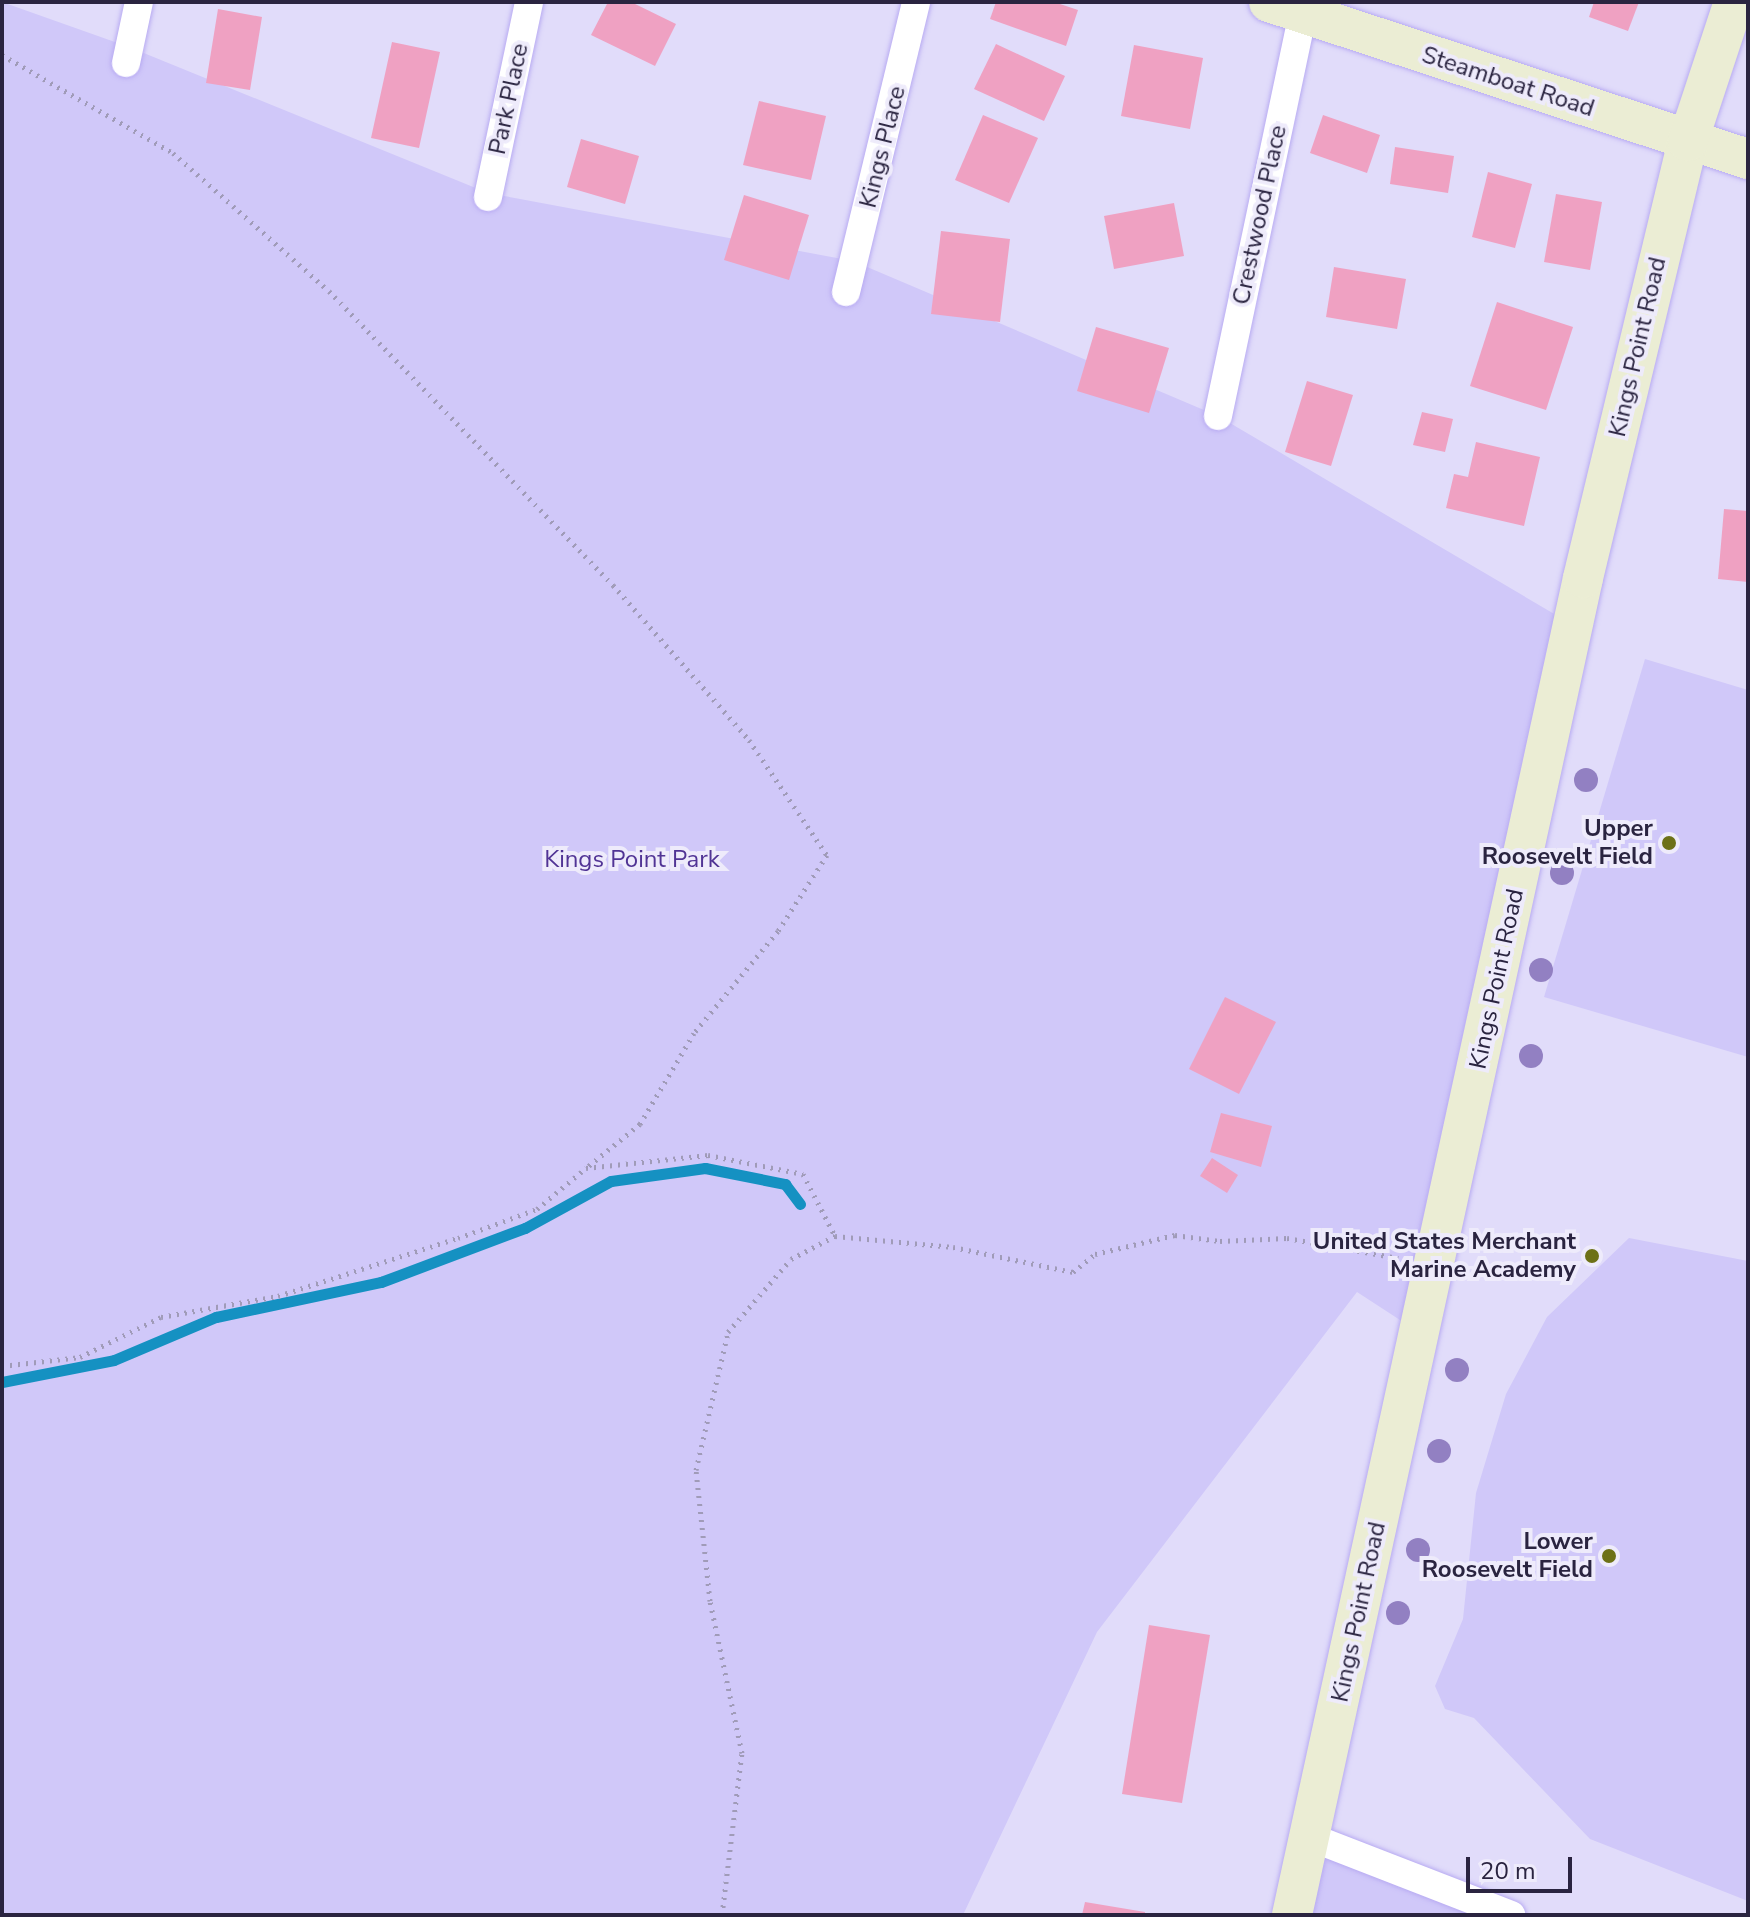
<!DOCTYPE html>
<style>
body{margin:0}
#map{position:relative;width:1750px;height:1917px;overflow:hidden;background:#e1dcfa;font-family:"Nunito Sans",sans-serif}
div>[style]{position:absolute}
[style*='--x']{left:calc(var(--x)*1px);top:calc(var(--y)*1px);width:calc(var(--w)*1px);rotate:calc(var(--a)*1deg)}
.green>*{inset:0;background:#d0c8f9}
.stream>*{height:11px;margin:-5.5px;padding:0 5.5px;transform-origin:5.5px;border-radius:5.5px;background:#1591c2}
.building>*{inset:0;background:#efa1c2}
.path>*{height:5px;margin-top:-2.5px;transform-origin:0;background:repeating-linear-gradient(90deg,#a09bb8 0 2px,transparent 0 8px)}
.roads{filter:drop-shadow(0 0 2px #b8abf2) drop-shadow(0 0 2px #b8abf2)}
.street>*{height:28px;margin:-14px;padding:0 14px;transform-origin:14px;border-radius:14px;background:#fff}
.secondary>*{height:40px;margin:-20px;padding:0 20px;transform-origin:20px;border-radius:20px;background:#ebedd4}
.trees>*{width:24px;height:24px;margin:-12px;border-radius:50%;background:#9280c2}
.dots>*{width:22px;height:22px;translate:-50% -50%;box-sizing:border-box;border:4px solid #eeebfb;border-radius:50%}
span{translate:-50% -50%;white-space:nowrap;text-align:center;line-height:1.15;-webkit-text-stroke:8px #eeebfb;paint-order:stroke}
.street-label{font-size:24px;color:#2a2440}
.poi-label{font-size:24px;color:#2a2440;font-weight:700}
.right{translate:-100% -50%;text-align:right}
.park-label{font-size:24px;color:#513495}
.frame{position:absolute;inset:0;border:4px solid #2a2440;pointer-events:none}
.scale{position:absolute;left:1466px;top:1857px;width:106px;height:36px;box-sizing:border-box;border:4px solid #2a2440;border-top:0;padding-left:10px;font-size:24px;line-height:28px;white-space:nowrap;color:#2a2440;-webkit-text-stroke:6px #eeebfb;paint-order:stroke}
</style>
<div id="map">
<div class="green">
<div style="clip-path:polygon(2px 2px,129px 47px,488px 193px,853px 261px,1218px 416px,1573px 625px,1420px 1333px,1357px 1292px,1097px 1632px,963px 1915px,2px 1915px)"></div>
<div style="clip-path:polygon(1645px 659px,1748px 690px,1748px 1057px,1544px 997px)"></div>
<div style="clip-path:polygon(1629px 1238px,1748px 1261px,1748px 1901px,1590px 1839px,1474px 1718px,1445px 1709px,1435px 1686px,1463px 1619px,1476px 1493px,1506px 1394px,1547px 1317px)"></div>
<div style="clip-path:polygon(1311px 1837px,1512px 1915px,1291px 1915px)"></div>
</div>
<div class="stream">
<div style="--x:2;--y:1382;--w:114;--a:-11.1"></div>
<div style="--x:114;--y:1360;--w:111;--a:-22.9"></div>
<div style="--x:216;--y:1317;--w:169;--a:-12"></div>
<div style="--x:381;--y:1282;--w:154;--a:-20.6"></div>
<div style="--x:525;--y:1228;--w:98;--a:-28.7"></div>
<div style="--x:611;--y:1181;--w:95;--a:-7.9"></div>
<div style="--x:705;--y:1168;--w:82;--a:11.3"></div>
<div style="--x:785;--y:1184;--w:25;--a:53"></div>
</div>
<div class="building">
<div style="clip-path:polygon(608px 2px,631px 2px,676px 24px,655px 66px,591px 35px)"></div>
<div style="clip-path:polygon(996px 2px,1054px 2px,1078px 10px,1066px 46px,990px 19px)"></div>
<div style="clip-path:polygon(1594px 2px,1639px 2px,1628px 31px,1589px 17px)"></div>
<div style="clip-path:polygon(218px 9px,262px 17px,250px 90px,206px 83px)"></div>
<div style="clip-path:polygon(392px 42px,440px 52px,419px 148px,371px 138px)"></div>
<div style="clip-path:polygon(996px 44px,1065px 76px,1044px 121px,974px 89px)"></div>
<div style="clip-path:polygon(1134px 45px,1203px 58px,1190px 129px,1121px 116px)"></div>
<div style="clip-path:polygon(759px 101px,826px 116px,811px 180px,743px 165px)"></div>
<div style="clip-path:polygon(983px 115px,1038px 138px,1009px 203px,955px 180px)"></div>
<div style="clip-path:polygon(1323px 115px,1380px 135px,1367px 173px,1310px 153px)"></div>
<div style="clip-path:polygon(581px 139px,639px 156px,625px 204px,567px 187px)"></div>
<div style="clip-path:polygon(1395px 147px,1454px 156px,1448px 193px,1390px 184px)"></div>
<div style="clip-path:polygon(1488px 172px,1532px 184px,1515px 248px,1472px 237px)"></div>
<div style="clip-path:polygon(1556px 194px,1602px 202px,1590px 270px,1544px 262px)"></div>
<div style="clip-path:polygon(744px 195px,809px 215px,789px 280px,724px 260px)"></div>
<div style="clip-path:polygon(1174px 203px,1184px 256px,1114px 269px,1104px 216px)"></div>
<div style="clip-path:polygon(941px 231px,1010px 239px,1000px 322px,931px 314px)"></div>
<div style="clip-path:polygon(1334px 267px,1406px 279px,1397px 329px,1326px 317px)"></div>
<div style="clip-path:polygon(1497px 302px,1573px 327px,1546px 410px,1470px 386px)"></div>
<div style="clip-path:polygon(1096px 327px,1169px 348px,1149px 413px,1077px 391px)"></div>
<div style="clip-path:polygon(1307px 381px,1353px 395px,1331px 466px,1285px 452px)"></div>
<div style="clip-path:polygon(1422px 412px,1453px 419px,1445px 452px,1413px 445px)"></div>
<div style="clip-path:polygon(1476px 442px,1540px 457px,1524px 526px,1446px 508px,1454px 474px,1468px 477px)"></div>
<div style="clip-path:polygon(1724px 509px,1748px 511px,1748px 582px,1718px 579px)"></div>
<div style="clip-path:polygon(1225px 997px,1276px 1022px,1239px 1094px,1189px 1069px)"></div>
<div style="clip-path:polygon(1221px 1113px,1272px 1126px,1261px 1167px,1210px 1152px)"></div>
<div style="clip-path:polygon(1212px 1158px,1238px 1175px,1227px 1193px,1200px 1176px)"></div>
<div style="clip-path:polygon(1149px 1625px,1210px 1635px,1182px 1803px,1122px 1794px)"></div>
<div style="clip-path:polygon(1085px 1902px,1145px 1912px,1145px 1915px,1082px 1915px)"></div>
</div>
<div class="path">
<div style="--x:2;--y:55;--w:197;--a:29.8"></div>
<div style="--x:173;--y:153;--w:208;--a:41.5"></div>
<div style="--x:329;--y:291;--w:409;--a:46"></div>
<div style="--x:613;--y:585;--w:206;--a:48.7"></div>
<div style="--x:749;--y:740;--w:139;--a:55.9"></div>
<div style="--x:827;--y:855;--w:90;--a:122.8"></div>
<div style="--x:778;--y:931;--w:132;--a:129.5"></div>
<div style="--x:694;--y:1033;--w:106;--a:120.7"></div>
<div style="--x:640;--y:1124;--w:70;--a:140.8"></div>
<div style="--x:2;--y:1366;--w:79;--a:-6.6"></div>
<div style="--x:80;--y:1357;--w:90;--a:-26.3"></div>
<div style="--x:161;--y:1317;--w:119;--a:-10.2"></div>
<div style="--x:278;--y:1296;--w:189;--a:-17.9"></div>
<div style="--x:458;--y:1238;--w:84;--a:-20.2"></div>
<div style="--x:537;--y:1209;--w:64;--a:-39.9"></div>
<div style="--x:586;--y:1168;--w:123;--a:-6.1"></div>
<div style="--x:708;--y:1155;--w:97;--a:11.3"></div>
<div style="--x:803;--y:1174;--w:70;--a:62.7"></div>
<div style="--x:722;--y:1915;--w:163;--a:-83"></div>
<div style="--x:742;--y:1753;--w:155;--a:-101.9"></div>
<div style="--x:710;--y:1601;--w:132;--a:-96.1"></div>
<div style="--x:696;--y:1470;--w:142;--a:-76.9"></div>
<div style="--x:728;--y:1332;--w:96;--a:-49.2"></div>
<div style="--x:791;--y:1259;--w:50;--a:-27.6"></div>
<div style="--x:835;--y:1236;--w:119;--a:5.3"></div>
<div style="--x:953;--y:1247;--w:123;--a:11.8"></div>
<div style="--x:1073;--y:1272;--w:28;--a:-39"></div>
<div style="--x:1095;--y:1254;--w:82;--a:-13.4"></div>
<div style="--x:1175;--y:1235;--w:45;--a:7.6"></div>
<div style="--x:1220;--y:1241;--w:67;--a:-2.6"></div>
<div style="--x:1287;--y:1238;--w:113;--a:10.2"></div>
</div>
<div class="roads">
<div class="street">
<div style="--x:126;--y:63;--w:62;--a:-78"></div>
<div style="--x:488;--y:197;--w:199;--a:-78.1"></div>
<div style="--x:846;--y:292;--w:298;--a:-76.4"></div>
<div style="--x:1218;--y:416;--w:411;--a:-78.1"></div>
<div style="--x:1310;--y:1837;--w:216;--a:21.2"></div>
</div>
<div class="secondary">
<div style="--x:1269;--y:2;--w:504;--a:18.15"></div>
<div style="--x:1292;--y:1915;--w:1368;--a:-77.72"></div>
<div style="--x:1583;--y:578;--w:449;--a:-76.5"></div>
<div style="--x:1688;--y:141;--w:146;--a:-71.7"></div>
</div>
</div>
<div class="trees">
<div style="left:1586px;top:780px"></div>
<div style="left:1562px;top:873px"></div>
<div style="left:1541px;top:970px"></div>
<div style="left:1531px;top:1056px"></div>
<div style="left:1457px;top:1370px"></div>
<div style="left:1439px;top:1451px"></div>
<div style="left:1418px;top:1550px"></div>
<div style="left:1398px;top:1613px"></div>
</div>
<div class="dots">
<div style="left:1669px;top:843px;background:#6d7117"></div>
<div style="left:1592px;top:1256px;background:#6d7117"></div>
<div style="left:1609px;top:1556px;background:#6d7117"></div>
</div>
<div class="street-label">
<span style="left:1508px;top:82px;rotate:18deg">Steamboat Road</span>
<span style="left:509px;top:99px;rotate:-78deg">Park Place</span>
<span style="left:883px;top:147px;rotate:-76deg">Kings Place</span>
<span style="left:1260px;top:215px;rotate:-78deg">Crestwood Place</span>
<span style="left:1638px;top:347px;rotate:-77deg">Kings Point Road</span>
<span style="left:1497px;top:979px;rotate:-78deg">Kings Point Road</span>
<span style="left:1359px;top:1612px;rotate:-78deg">Kings Point Road</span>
</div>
<div class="poi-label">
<span class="right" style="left:1653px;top:843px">Upper<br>Roosevelt Field</span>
<span class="right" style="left:1576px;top:1256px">United States Merchant<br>Marine Academy</span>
<span class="right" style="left:1593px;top:1556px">Lower<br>Roosevelt Field</span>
</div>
<div class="park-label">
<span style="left:632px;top:860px">Kings Point Park</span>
</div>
<div class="frame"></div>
<div class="scale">20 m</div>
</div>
